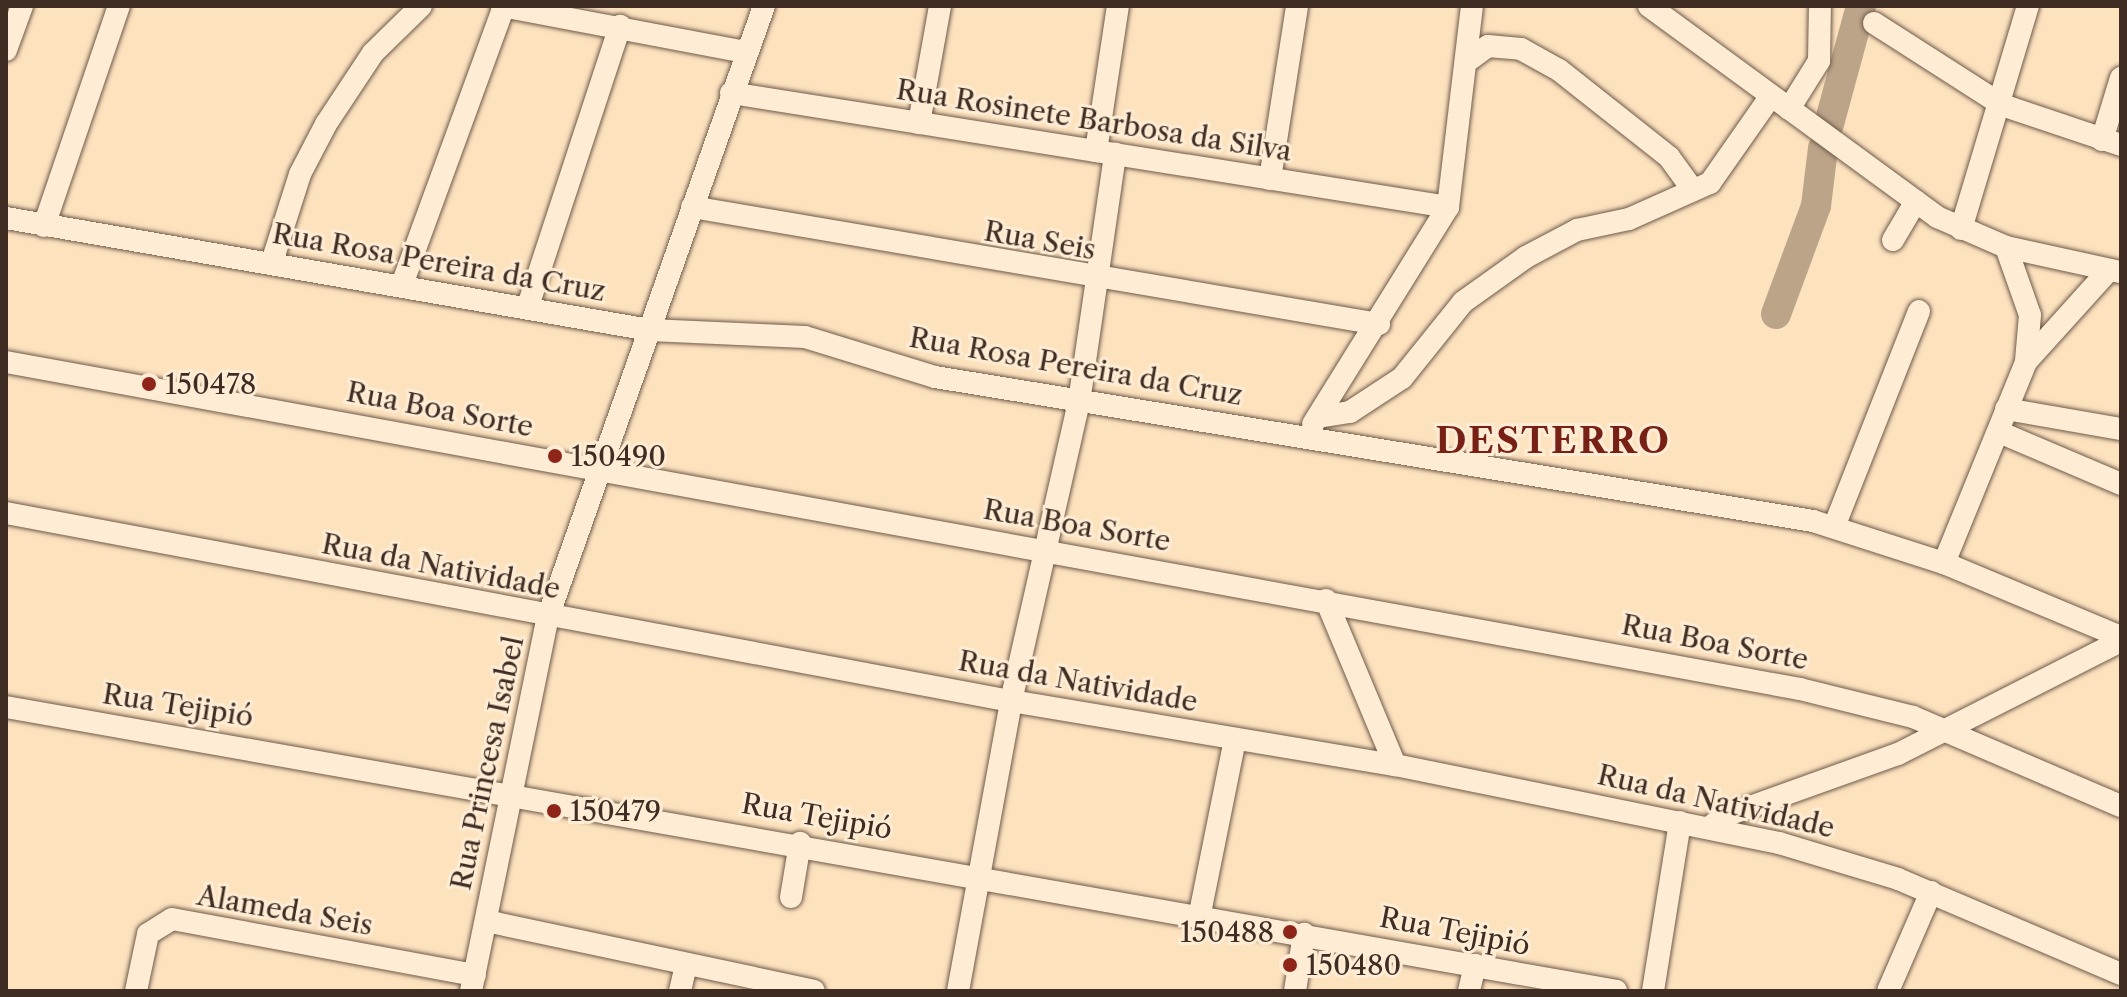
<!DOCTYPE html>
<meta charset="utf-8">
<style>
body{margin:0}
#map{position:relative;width:2127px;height:997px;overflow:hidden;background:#fde2be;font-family:"Libre Caslon Text",serif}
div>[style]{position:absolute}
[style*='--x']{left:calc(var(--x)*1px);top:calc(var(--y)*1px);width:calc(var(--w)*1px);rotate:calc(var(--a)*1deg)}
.river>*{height:30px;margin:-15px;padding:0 15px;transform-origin:15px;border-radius:15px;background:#bca489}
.roads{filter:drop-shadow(0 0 2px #6e5a4a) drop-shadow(0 0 2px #6e5a4a)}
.minor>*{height:22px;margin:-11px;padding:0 11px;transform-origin:11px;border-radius:11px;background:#feecd5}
.dots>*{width:22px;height:22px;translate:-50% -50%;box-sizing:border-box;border:4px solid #feecd5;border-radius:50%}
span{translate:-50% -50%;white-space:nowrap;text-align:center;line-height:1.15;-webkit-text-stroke:6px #feecd5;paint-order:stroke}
.street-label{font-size:28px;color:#3f2d23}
.poi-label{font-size:28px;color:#3f2d23}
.left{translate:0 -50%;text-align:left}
.right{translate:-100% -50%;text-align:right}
.district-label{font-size:36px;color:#7a1f14;font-weight:700;letter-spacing:2px}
.frame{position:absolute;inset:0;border:8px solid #3f2d23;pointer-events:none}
</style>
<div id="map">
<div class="river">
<div style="--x:1829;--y:124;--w:122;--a:-74.8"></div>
<div style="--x:1776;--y:314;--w:115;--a:-69.7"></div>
<div style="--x:1816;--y:206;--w:58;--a:-83.1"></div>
</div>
<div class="roads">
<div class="minor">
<div style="--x:502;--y:6;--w:248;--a:10.7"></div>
<div style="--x:1649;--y:6;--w:357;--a:36.2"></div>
<div style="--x:1937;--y:217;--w:75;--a:23.5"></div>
<div style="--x:2006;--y:247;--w:118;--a:12.3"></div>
<div style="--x:1874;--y:23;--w:152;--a:32.6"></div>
<div style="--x:2002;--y:105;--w:126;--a:18.6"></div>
<div style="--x:6;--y:50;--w:47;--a:-70"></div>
<div style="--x:1466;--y:62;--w:27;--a:-36"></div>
<div style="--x:1488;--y:46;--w:33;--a:5"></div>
<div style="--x:1521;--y:49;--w:43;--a:28.9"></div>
<div style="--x:1559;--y:70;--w:140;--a:38.3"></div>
<div style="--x:1669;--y:157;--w:41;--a:54"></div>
<div style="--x:731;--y:93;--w:726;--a:9.03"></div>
<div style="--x:1789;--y:109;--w:57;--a:-58"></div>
<div style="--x:1819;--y:61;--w:55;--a:-89"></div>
<div style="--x:919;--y:123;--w:119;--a:-79.8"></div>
<div style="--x:2102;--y:140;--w:65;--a:-73"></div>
<div style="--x:1096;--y:151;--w:147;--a:-81.4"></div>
<div style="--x:1270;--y:179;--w:175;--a:-81.1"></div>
<div style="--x:692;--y:207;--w:697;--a:9.67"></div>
<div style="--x:6;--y:218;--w:654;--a:9.87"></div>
<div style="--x:650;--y:330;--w:155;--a:2.6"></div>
<div style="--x:805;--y:337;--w:136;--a:17.1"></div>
<div style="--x:935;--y:377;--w:890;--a:9.31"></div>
<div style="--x:1813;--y:521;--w:138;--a:17.8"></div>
<div style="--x:1944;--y:563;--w:192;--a:22.7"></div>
<div style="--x:44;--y:226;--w:232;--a:-71.2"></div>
<div style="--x:1961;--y:229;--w:233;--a:-73.3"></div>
<div style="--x:1893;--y:240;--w:45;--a:-59.5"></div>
<div style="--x:2006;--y:247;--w:72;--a:70.6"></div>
<div style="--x:2030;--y:315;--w:46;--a:95"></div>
<div style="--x:272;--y:262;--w:92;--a:-72.3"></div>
<div style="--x:300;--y:174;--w:56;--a:-62.5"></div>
<div style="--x:326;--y:124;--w:85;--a:-56.5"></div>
<div style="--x:373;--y:53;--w:67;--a:-44.4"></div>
<div style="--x:403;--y:282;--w:294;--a:-69.9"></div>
<div style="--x:528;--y:306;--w:295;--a:-71.8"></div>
<div style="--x:6;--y:362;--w:1824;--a:10.33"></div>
<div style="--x:1800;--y:689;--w:116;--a:13.9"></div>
<div style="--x:1913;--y:717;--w:226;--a:23.2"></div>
<div style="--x:2006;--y:409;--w:117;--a:9.9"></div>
<div style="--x:1318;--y:417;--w:32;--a:-9"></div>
<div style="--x:1350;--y:412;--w:62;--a:-33.2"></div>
<div style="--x:1402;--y:378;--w:97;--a:-51.2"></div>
<div style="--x:1463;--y:302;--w:77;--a:-35.5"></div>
<div style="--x:1526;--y:257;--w:58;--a:-27.9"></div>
<div style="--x:1577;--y:230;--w:53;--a:-11.9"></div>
<div style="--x:1629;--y:219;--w:89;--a:-24"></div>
<div style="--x:1710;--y:183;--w:106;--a:-55"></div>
<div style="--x:1313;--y:424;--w:256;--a:-58.1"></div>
<div style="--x:1448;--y:207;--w:202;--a:-83.2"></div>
<div style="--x:1999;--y:432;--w:133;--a:23.1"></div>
<div style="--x:6;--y:513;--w:1022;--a:10.6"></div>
<div style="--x:1011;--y:701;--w:389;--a:9.5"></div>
<div style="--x:1395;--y:765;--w:392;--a:11.5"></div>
<div style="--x:1779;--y:843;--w:124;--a:16.8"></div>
<div style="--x:1898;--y:879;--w:242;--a:23.1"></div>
<div style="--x:1834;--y:527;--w:232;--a:-68.5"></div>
<div style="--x:1944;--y:563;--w:217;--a:-67.8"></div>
<div style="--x:2026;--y:362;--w:124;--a:-47.9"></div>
<div style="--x:1326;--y:600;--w:179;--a:67.3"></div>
<div style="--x:6;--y:707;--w:1635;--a:10"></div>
<div style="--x:1709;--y:828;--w:17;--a:-40"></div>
<div style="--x:1722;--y:817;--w:187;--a:-19.7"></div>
<div style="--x:1898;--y:754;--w:250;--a:-26.9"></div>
<div style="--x:791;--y:897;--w:55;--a:-80.5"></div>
<div style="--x:1200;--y:913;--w:177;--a:-78.6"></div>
<div style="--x:486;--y:921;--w:335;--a:12"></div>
<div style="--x:136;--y:991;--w:58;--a:-78.1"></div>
<div style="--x:148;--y:934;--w:28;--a:-32"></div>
<div style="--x:172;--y:919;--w:308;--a:10.5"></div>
<div style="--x:471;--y:991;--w:382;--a:-78.4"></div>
<div style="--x:548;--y:617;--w:648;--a:-70.53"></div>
<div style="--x:680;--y:991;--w:27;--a:-77"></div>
<div style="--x:958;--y:991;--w:295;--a:-79.6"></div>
<div style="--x:1011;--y:701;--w:307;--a:-77.2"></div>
<div style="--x:1079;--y:402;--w:251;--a:-81.7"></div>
<div style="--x:1295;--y:991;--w:58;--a:-81"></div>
<div style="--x:1469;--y:991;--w:27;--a:-77"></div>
<div style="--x:1653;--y:991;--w:171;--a:-80.9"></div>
<div style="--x:1888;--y:991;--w:108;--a:-66.5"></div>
</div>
</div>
<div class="dots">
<div style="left:149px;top:384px;background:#8f2418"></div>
<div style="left:555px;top:456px;background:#8f2418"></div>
<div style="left:554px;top:811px;background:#8f2418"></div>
<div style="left:1290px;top:932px;background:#8f2418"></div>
<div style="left:1290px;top:965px;background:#8f2418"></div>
</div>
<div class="street-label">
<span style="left:1094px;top:120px;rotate:9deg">Rua Rosinete Barbosa da Silva</span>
<span style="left:1040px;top:240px;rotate:10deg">Rua Seis</span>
<span style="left:439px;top:262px;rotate:10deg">Rua Rosa Pereira da Cruz</span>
<span style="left:1076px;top:366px;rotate:10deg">Rua Rosa Pereira da Cruz</span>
<span style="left:440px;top:409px;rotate:11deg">Rua Boa Sorte</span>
<span style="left:1077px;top:525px;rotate:10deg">Rua Boa Sorte</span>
<span style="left:441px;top:566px;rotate:11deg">Rua da Natividade</span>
<span style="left:1715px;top:642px;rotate:11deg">Rua Boa Sorte</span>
<span style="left:1078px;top:681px;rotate:10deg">Rua da Natividade</span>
<span style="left:178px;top:705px;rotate:9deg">Rua Tejipió</span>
<span style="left:487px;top:763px;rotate:-78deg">Rua Princesa Isabel</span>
<span style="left:1716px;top:801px;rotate:13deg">Rua da Natividade</span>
<span style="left:817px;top:816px;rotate:10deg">Rua Tejipió</span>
<span style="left:285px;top:910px;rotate:10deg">Alameda Seis</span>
<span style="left:1455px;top:931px;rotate:11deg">Rua Tejipió</span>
</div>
<div class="poi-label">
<span class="left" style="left:165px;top:384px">150478</span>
<span class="left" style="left:571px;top:456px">150490</span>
<span class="left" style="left:570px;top:811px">150479</span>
<span class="right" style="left:1274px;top:932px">150488</span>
<span class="left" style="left:1306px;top:965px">150480</span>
</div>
<div class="district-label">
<span style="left:1553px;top:441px">DESTERRO</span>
</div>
<div class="frame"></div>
</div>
